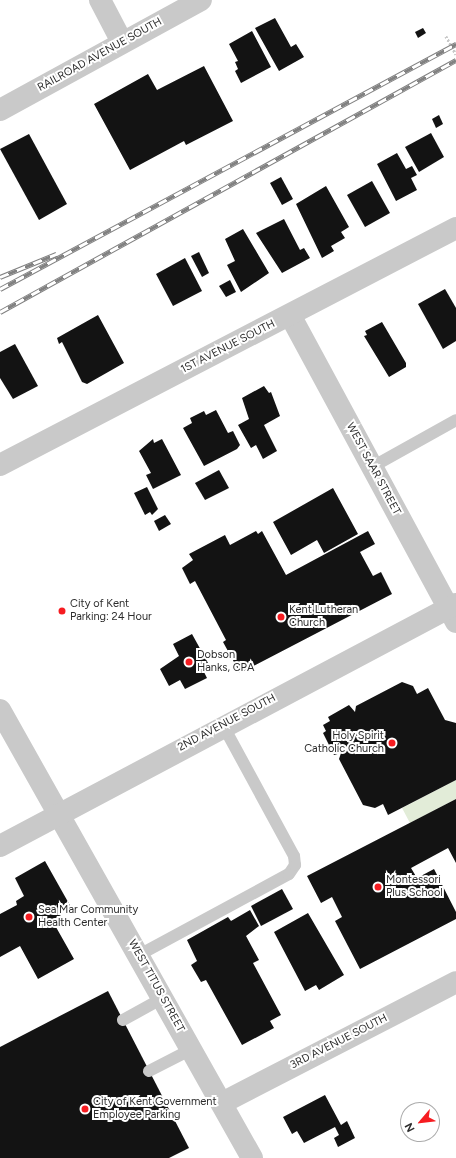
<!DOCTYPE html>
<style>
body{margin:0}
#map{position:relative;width:456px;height:1158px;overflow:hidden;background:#fff;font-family:Figtree,sans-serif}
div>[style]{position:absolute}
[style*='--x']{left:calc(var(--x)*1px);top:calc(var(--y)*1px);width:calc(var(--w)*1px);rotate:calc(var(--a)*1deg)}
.green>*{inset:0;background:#e2ecd8}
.building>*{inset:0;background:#131313}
.path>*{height:2.5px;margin-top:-1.25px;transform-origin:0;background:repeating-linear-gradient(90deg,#c9c9c9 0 2px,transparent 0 4px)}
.service>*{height:12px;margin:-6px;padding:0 6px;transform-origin:6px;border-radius:6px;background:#c9c9c9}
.minor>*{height:22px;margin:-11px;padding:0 11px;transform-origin:11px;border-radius:11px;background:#c9c9c9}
.rail>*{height:4.5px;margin-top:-2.25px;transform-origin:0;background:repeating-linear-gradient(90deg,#fff 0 9px,#818181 0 18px);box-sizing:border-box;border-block:1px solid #818181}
.dots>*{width:11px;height:11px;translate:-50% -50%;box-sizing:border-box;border:2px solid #fff;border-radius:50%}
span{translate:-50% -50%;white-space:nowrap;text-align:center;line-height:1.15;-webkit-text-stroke:4px #fff;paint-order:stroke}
.street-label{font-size:11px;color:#2c2c2c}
.poi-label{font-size:11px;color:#2c2c2c}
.left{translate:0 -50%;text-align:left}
.right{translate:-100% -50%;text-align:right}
.north{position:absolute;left:400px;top:1102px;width:40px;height:40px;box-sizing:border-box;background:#fff;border:1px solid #ababab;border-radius:50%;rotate:242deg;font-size:11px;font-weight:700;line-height:16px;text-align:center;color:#2c2c2c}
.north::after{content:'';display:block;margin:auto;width:14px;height:18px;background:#f61c21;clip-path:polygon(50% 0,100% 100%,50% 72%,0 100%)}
</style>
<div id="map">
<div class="green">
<div style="clip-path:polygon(456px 780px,456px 799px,410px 823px,402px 808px)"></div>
</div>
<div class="building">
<div style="clip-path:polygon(275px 18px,291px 47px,296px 44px,304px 57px,279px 71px,255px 28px)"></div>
<div style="clip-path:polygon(423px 28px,426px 33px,418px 38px,415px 32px)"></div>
<div style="clip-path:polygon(252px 31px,271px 67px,241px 83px,235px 71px,238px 69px,235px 62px,238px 61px,229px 44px)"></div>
<div style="clip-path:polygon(204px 66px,233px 121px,186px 145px,184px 141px,130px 170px,94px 104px,148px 74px,157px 90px)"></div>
<div style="clip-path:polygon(439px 115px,443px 124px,436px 128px,432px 119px)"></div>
<div style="clip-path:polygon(431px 133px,444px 157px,419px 172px,405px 147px)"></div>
<div style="clip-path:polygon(29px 134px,67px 204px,39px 220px,0 149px)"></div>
<div style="clip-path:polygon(397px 153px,406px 169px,412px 166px,417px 175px,411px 178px,417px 190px,396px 201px,377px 164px)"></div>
<div style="clip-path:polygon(281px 177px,293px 199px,282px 205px,270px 183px)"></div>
<div style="clip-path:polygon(372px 181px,390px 213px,365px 227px,347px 195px)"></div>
<div style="clip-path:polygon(326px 186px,349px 227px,341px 232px,345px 238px,331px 246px,334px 251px,322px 258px,296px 204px)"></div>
<div style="clip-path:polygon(284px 219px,300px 250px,304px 248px,310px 258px,282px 273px,256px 233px)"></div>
<div style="clip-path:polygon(243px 229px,269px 273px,241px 292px,227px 265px,235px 261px,225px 239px)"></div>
<div style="clip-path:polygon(199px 252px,209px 273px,202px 277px,191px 256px)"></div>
<div style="clip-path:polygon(185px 258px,202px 291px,173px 306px,156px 274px)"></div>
<div style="clip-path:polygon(230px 280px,236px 292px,226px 297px,219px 286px)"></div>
<div style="clip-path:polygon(445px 289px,456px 308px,456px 341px,443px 349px,418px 304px)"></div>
<div style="clip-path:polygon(98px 315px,124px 363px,87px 384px,82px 382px,62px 342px,59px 344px,57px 338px)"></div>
<div style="clip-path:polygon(382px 322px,406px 363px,406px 367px,389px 377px,364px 336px,367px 335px,365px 331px)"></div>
<div style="clip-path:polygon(15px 344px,38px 386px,13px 399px,0 378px,0 352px)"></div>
<div style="clip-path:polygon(264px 386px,269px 393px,271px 392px,280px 416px,264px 425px,277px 451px,263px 459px,256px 445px,251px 448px,238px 425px,249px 419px,242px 398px)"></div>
<div style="clip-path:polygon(216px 410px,228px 433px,233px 431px,240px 445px,237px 449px,204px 466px,183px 428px,192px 423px,190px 418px,204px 411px,206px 415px)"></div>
<div style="clip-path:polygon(153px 439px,154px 443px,162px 439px,181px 475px,153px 489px,146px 475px,151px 473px,139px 451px)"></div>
<div style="clip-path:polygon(219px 470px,229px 488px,205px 500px,195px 483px)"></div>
<div style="clip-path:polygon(147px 487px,158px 509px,152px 515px,150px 512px,145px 515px,134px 493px)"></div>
<div style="clip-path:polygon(333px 488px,358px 534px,324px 553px,317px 540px,291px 555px,273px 522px)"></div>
<div style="clip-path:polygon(165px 515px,171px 524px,159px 531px,154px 521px)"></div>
<div style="clip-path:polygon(256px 531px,258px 534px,262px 531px,286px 575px,368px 531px,375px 544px,360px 552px,373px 576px,381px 572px,392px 594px,240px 673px,223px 642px,226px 640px,195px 581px,190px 584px,182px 568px,193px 560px,189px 554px,225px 535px,230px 545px)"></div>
<div style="clip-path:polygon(192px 634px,208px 663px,201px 666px,207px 678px,185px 689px,180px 680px,169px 686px,160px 669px,179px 656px,173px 644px)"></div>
<div style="clip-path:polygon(402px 682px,413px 686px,417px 694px,428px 688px,445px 720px,456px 723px,456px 780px,388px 815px,383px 804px,375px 808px,363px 805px,339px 759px,341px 753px,334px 755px,323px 733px,326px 731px,323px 725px,330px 721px,328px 717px,349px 705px,355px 712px,356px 706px)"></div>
<div style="clip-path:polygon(456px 799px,456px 863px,448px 848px,411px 868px,417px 878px,434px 869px,456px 912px,456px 919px,360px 969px,335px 921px,342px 917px,332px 897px,321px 903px,307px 876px)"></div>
<div style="clip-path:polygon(45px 861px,72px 909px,52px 920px,74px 959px,38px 979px,20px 946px,0 957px,0 914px,17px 905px,16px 901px,24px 896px,15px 878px)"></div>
<div style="clip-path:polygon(282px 889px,293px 909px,261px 926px,251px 906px)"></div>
<div style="clip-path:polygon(250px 910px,259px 926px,246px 936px,259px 960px,253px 963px,281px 1015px,270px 1021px,274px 1028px,242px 1045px,206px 980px,201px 982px,191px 965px,197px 961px,187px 940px,228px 917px,231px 921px)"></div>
<div style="clip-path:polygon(308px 913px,344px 975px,319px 990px,316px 985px,305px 991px,274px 932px)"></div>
<div style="clip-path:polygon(108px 991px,189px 1148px,169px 1158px,0 1158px,0 1047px)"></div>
<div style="clip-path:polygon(325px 1095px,341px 1125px,347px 1121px,355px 1138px,338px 1147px,334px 1138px,339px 1135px,335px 1127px,304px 1143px,297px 1131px,292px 1134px,283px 1117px)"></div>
</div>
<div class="path">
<div style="--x:446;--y:36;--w:21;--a:61"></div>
</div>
<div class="service">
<div style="--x:372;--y:467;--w:96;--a:-29.2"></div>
<div style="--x:139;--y:955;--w:170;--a:-28.4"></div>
<div style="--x:289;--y:874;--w:11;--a:-56"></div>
<div style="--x:295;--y:865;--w:9;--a:-96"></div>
<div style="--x:294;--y:856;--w:149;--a:-118.5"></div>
<div style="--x:123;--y:1020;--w:46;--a:-28.8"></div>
<div style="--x:149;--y:1071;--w:48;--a:-27.1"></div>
</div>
<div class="minor">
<div style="--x:100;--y:0;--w:47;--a:62.4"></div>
<div style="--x:0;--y:110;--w:229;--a:-28.7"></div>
<div style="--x:290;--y:315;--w:349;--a:61.6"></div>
<div style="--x:0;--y:465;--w:514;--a:-27.46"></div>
<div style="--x:0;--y:710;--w:514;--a:60.64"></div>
<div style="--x:0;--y:846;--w:516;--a:-27.95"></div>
<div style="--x:222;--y:1103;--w:263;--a:-27.3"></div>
</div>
<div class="rail">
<div style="--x:0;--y:277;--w:61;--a:-22.3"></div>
<div style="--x:0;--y:289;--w:518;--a:-28.25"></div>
<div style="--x:0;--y:312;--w:521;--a:-28.93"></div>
</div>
<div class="dots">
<div style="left:62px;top:611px;background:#f61c21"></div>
<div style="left:281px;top:617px;background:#f61c21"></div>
<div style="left:189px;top:662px;background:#f61c21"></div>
<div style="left:392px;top:743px;background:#f61c21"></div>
<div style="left:378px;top:887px;background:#f61c21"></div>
<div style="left:29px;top:917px;background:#f61c21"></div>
<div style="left:85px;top:1109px;background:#f61c21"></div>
</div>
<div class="street-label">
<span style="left:100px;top:55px;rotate:-29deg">RAILROAD AVENUE SOUTH</span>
<span style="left:228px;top:347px;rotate:-27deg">1ST AVENUE SOUTH</span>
<span style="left:373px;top:469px;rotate:62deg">WEST SAAR STREET</span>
<span style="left:227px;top:723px;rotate:-28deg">2ND AVENUE SOUTH</span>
<span style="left:156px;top:986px;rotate:61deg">WEST TITUS STREET</span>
<span style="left:339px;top:1042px;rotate:-27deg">3RD AVENUE SOUTH</span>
</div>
<div class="poi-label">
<span class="left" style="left:70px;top:611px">City of Kent<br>Parking: 24 Hour</span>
<span class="left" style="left:289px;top:617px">Kent Lutheran<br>Church</span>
<span class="left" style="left:197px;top:662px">Dobson<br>Hanks, CPA</span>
<span class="right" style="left:384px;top:743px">Holy Spirit<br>Catholic Church</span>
<span class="left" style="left:386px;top:887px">Montessori<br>Plus School</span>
<span class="left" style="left:38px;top:917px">Sea Mar Community<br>Health Center</span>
<span class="left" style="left:93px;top:1109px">City of Kent Government<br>Employee Parking</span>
</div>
<div class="north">N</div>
</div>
